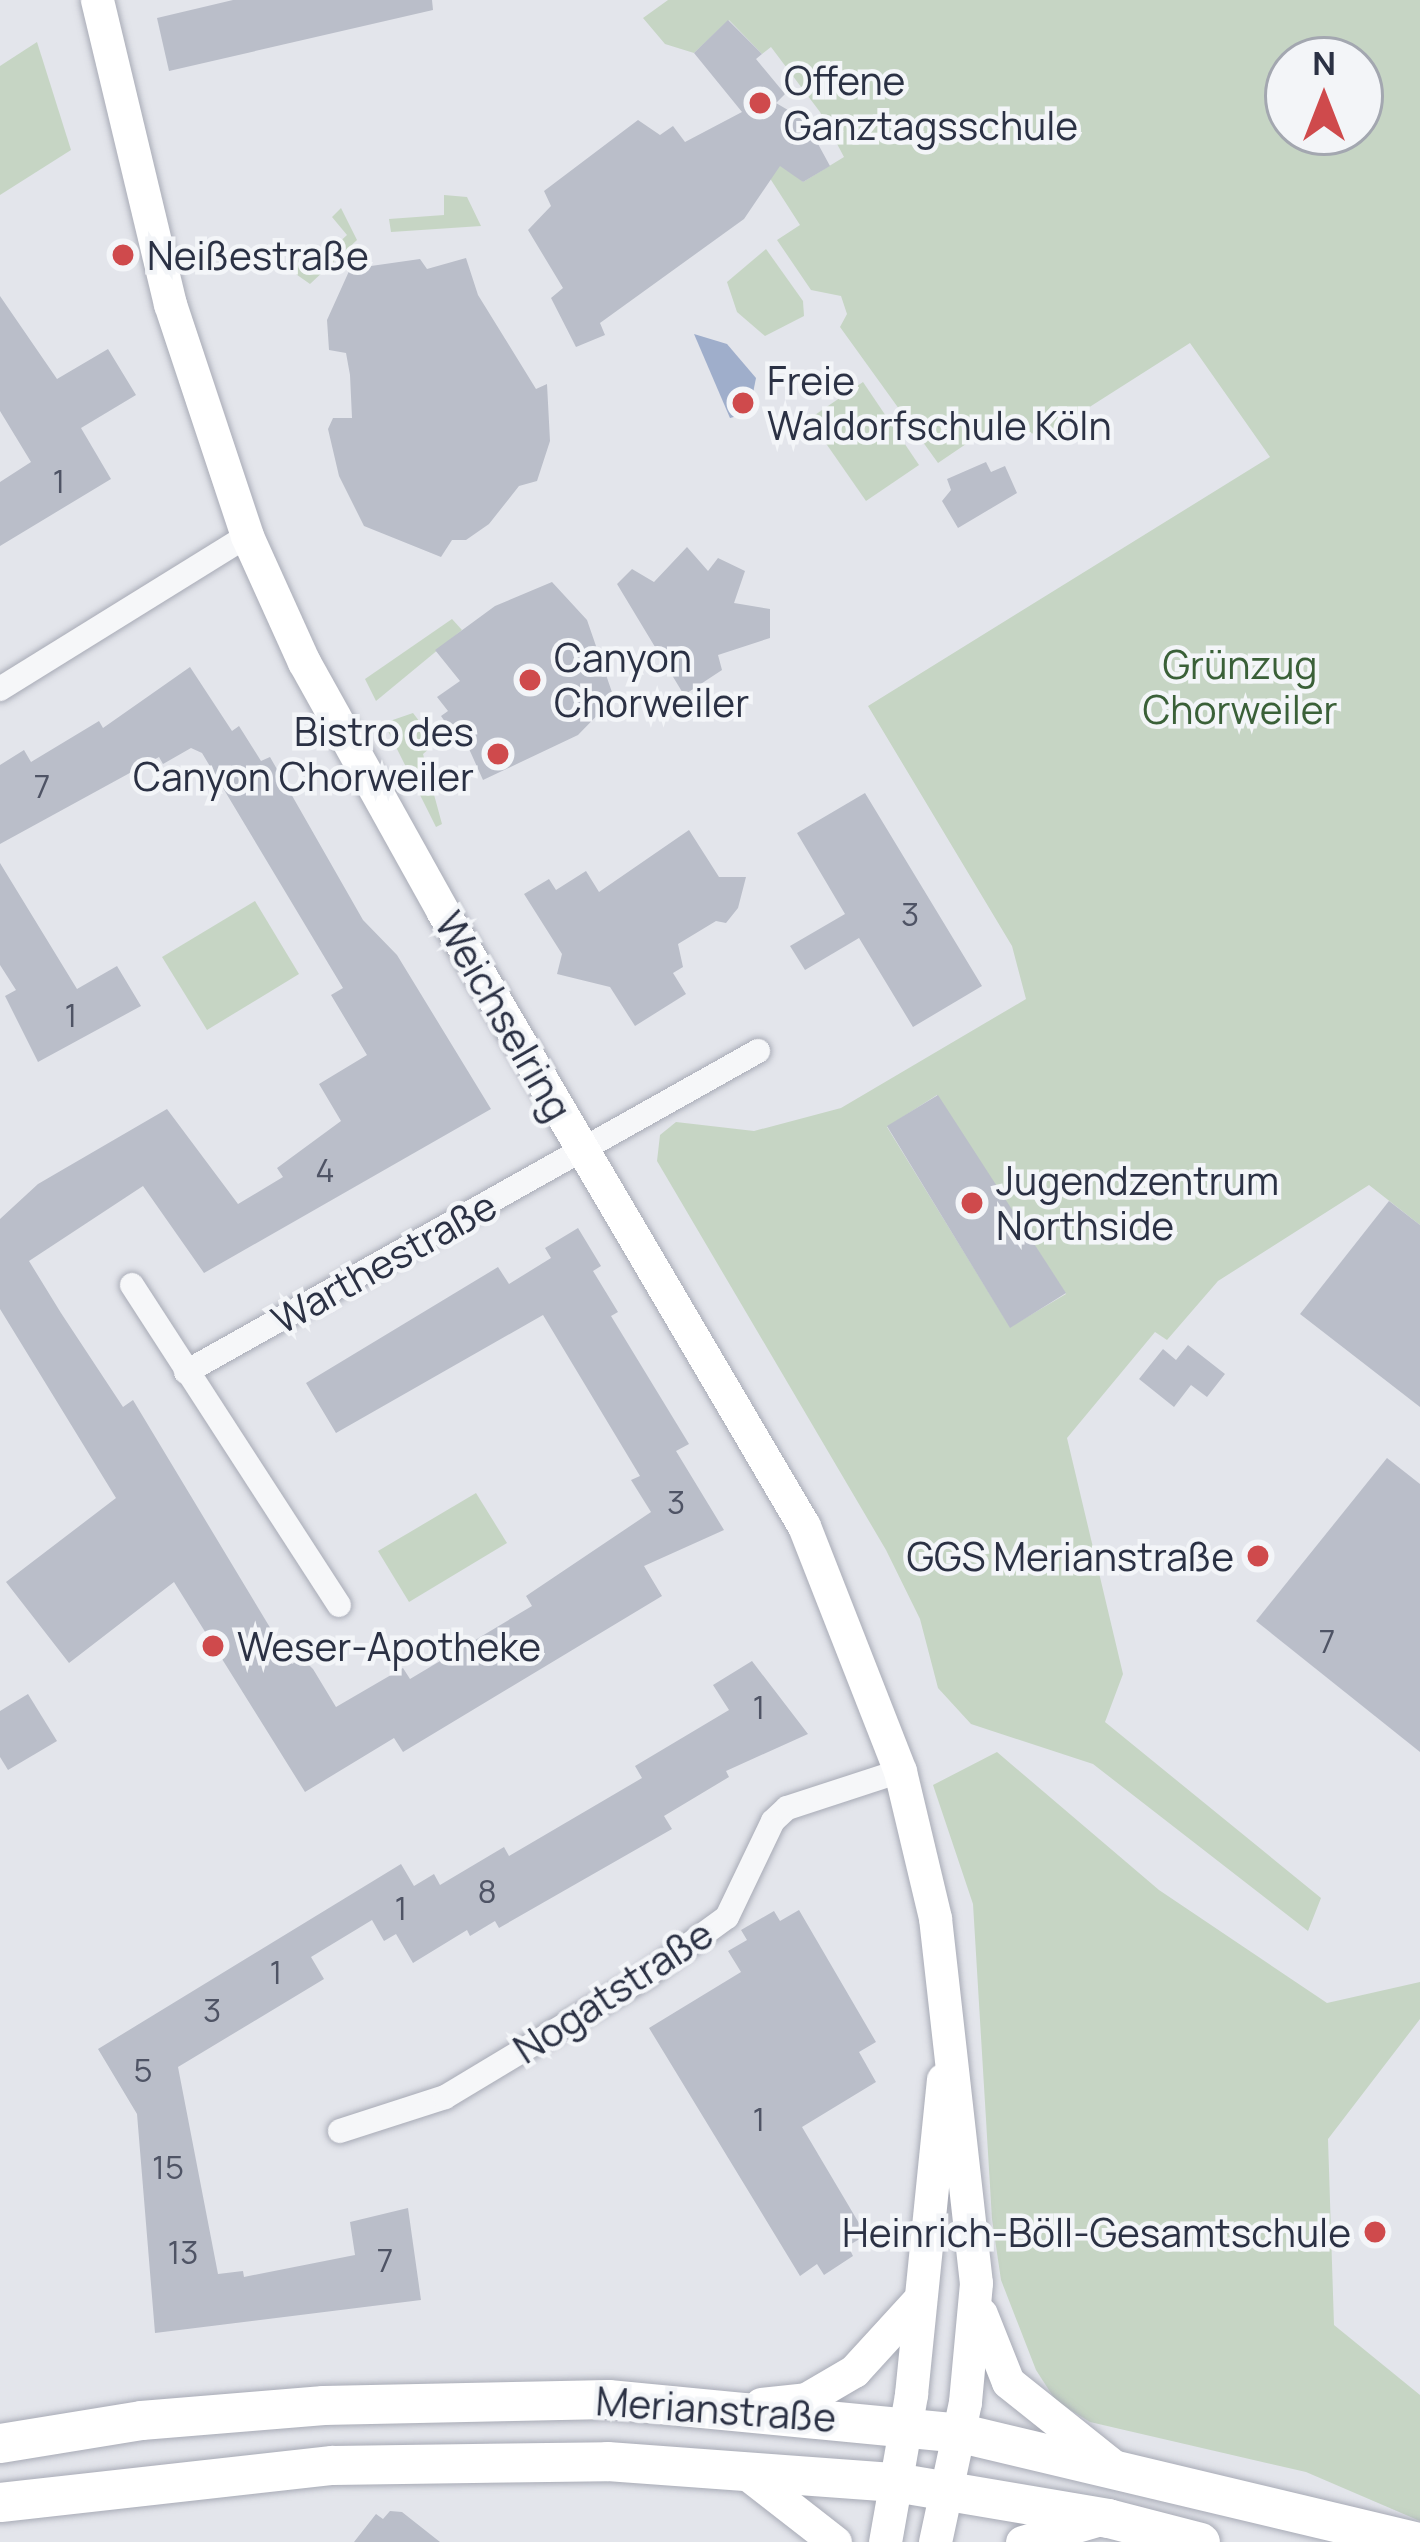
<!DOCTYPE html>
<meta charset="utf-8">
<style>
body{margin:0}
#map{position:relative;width:1420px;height:2542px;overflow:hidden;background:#e3e5eb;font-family:Manrope,sans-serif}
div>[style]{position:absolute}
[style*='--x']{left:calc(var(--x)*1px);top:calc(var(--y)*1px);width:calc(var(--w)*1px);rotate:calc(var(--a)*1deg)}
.green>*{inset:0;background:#c6d5c4}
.water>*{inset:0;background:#9faecb}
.building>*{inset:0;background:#babec9}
.roads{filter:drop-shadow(0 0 3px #a8abb6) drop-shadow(0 0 3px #a8abb6)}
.street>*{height:24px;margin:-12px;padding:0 12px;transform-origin:12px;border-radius:12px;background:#f6f7f9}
.secondary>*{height:33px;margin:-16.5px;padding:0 16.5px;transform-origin:16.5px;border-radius:16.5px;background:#fff}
.primary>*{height:39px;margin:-19.5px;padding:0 19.5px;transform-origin:19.5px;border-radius:19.5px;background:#fff}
.dots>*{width:33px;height:33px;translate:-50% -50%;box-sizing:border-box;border:6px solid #f3f5f8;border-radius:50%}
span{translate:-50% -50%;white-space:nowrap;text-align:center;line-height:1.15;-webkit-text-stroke:9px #f3f5f8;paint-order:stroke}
.number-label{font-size:33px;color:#4f5465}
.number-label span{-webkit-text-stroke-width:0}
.poi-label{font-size:39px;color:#2b3144}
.left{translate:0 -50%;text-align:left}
.right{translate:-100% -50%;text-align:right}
.park-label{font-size:39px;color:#3a6038}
.street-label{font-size:39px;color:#2b3144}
.north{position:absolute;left:1264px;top:36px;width:120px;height:120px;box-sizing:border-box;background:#f3f5f8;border:3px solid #a3a7b0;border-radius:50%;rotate:0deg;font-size:33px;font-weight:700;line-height:48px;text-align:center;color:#2b3144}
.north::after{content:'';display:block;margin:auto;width:42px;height:54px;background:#cf4a4c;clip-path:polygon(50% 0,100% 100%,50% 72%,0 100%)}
</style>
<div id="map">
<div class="green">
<div style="clip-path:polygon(evenodd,668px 0,1420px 0,1420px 1225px,1369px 1185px,1218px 1281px,1167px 1340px,1155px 1332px,1067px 1438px,1123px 1674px,1105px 1722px,1321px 1898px,1308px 1931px,1093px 1764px,971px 1724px,938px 1688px,920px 1619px,886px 1550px,657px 1161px,660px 1135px,676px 1122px,754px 1131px,841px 1108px,1026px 999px,1012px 946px,868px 706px,1270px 457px,1190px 343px,1044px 436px,994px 425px,938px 463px,840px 327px,847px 314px,841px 296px,811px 290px,777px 240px,800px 225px,764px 169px,773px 156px,803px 182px,844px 157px,820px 112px,771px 47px,762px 54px,729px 20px,694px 53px,665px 44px,643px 18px,668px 0,1288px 60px,1360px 60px,1360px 132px,1288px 132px,1288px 60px,668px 0,937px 1095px,1066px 1294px,1010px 1327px,887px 1127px,937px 1095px)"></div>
<div style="clip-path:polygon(37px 42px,71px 150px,0 195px,0 66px)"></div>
<div style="clip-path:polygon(444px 195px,467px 197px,481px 226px,391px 232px,389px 219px,444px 215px)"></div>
<div style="clip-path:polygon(341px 208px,357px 240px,310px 284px,283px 265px,293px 255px,308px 271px,347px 235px,332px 217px)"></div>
<div style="clip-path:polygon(766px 249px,803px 301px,804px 316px,765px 336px,737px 312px,727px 282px)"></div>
<div style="clip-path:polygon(863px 382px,919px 465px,866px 501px,809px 419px)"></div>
<div style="clip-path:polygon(452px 619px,462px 630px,376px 701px,365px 679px)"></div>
<div style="clip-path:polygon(413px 713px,436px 743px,423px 754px,442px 824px,436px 827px,384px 723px)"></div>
<div style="clip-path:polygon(255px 901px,299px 974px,207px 1030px,162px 957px)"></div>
<div style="clip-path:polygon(476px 1493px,507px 1543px,409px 1602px,378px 1551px)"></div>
<div style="clip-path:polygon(997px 1752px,1159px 1890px,1327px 2003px,1420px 1982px,1420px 2019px,1328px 2139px,1334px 2325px,1420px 2395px,1420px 2521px,1306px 2472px,1090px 2422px,1056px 2401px,1036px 2370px,1001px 2280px,992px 2219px,973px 1904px,933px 1785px)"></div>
</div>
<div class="water">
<div style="clip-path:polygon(694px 334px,727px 344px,756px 378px,749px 413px,730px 418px)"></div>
</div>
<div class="building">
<div style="clip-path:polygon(233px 0,432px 0,433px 10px,169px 71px,157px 18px)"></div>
<div style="clip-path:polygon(728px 20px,762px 54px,756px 59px,785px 94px,776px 103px,805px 120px,830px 166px,803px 182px,780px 166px,744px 219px,600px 323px,605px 335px,576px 347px,551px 298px,563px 288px,528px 230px,551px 206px,544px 191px,638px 120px,660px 135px,673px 126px,685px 142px,742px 112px,694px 53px)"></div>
<div style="clip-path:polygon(466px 258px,478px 295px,536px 389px,547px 384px,550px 441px,537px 481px,519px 486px,489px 524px,466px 540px,452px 540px,441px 557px,364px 526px,339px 476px,328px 429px,333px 418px,352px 418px,350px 375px,346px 353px,329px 350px,327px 320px,350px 269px,420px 259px,427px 269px)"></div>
<div style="clip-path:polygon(0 296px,57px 379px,108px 349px,136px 395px,81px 428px,111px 479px,0 546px,0 482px,31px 462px,0 411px)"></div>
<div style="clip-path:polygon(986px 462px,991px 472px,1005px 466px,1017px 493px,958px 528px,942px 501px,951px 490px,947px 479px)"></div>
<div style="clip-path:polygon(687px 547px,708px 571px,718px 558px,745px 571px,734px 603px,770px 609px,770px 638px,718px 655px,722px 670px,684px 695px,617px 584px,632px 569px,654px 582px)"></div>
<div style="clip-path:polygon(552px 582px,587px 620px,614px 698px,578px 735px,483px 780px,461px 731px,455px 736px,441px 716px,448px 711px,437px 697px,460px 681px,435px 650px,495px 606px)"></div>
<div style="clip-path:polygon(190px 667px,232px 731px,239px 726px,261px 761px,270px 757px,363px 920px,397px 955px,491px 1109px,204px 1273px,143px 1186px,29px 1261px,61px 1313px,123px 1407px,133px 1400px,292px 1664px,302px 1658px,313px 1669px,336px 1707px,403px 1668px,410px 1679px,532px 1606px,526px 1596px,651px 1512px,631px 1480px,640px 1476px,543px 1315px,336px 1433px,306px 1383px,498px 1267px,509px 1284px,551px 1258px,545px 1248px,578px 1228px,601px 1266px,593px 1271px,618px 1312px,611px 1316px,689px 1444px,676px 1451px,724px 1530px,644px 1566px,662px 1596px,403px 1752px,394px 1738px,305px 1792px,174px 1582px,69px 1663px,6px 1582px,116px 1498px,0 1309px,0 1219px,38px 1184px,167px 1109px,238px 1204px,283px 1177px,277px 1168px,341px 1121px,319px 1084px,367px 1055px,331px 995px,343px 988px,202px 753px,191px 748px,163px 764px,159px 757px,0 844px,0 765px,24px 750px,31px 762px,99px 721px,103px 728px)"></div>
<div style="clip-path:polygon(865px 793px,982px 986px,913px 1027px,859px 938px,805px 970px,790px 946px,845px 914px,797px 833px)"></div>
<div style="clip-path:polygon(689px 830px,719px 877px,746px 877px,738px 908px,726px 923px,716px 921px,678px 944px,683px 967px,673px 973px,686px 994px,635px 1026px,610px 987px,557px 974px,562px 954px,524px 894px,549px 879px,556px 890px,586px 871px,599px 892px)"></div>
<div style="clip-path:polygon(0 863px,77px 989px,117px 966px,141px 1006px,38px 1062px,5px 996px,16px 990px,0 965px)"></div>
<div style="clip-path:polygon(938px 1095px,1066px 1293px,1010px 1328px,887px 1126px)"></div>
<div style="clip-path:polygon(1389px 1201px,1420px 1225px,1420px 1407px,1300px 1314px)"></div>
<div style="clip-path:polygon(1188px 1345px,1225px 1374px,1207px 1397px,1191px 1385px,1174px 1407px,1139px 1379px,1163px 1349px,1176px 1360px)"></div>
<div style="clip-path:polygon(1387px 1458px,1420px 1484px,1420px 1752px,1256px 1621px)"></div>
<div style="clip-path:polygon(752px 1661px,808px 1734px,726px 1771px,729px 1777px,664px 1816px,672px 1829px,499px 1928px,495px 1921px,470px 1936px,467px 1930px,413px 1963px,396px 1934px,384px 1941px,372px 1920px,311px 1957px,324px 1979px,178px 2067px,218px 2274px,243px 2271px,244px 2277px,355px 2255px,350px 2222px,408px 2208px,421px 2300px,155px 2333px,137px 2114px,98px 2049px,401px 1864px,414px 1886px,434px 1874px,440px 1885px,504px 1847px,509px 1856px,642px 1778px,635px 1766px,729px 1710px,713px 1685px)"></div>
<div style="clip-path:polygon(28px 1694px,57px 1741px,8px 1770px,0 1757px,0 1711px)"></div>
<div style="clip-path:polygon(799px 1910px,876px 2042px,859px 2052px,876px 2082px,802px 2127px,866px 2235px,848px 2246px,853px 2256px,824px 2275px,817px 2264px,800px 2276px,649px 2028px,741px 1972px,728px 1951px,747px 1940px,741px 1930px,774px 1911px,780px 1921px)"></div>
<div style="clip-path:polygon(390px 2511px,402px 2512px,440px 2542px,354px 2542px,376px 2514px,383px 2519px)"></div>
</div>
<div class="roads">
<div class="street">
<div style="--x:0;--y:689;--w:291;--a:-31.8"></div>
<div style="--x:132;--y:1285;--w:381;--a:57.1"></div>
<div style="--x:186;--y:1372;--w:656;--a:-29.3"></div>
<div style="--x:340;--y:2131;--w:110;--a:-17.9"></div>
<div style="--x:445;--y:2097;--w:235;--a:-31"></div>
<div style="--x:646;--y:1976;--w:100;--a:-36.1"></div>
<div style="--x:727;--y:1917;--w:106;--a:-64.4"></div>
<div style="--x:773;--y:1821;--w:19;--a:-43"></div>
<div style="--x:787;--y:1808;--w:119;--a:-18.1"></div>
</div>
<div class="secondary">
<div style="--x:97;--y:0;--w:313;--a:76.5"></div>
<div style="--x:170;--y:304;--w:244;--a:71.6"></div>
<div style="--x:247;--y:536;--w:138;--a:65.7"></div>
<div style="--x:304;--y:662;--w:286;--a:60.9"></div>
<div style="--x:443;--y:912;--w:712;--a:59.55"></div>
<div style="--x:804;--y:1526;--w:263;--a:68.6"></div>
<div style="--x:900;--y:1771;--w:151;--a:76.6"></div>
<div style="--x:935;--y:1918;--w:367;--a:83.6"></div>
<div style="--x:976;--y:2283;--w:120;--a:95.3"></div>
<div style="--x:965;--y:2402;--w:143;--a:102.1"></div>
<div style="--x:981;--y:2314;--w:73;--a:68.3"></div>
<div style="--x:1008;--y:2382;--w:133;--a:38.6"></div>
<div style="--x:761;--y:2404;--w:45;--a:-6.3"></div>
<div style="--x:806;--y:2399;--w:56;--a:-30.3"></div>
<div style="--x:854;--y:2371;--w:93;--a:-47.6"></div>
<div style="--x:745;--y:2472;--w:114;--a:37.9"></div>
<div style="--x:885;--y:2542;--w:150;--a:-80"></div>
<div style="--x:911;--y:2394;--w:316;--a:-84.2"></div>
<div style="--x:1022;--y:2542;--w:81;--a:-16.4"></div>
</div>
<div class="primary">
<div style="--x:0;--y:2443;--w:143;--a:-9.3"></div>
<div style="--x:141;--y:2420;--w:183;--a:-4.7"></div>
<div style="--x:323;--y:2405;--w:285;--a:-1.2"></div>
<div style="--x:608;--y:2399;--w:355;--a:5.5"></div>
<div style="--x:961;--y:2433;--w:472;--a:13.4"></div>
<div style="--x:0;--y:2502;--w:334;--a:-6.4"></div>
<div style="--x:332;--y:2465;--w:275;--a:-0.8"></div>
<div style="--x:607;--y:2461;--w:289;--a:4.2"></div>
<div style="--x:895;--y:2482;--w:216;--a:9.6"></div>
<div style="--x:1108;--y:2518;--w:95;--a:14.6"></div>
</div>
</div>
<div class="dots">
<div style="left:760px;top:103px;background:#cf4a4c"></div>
<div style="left:123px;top:255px;background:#cf4a4c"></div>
<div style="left:743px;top:403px;background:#cf4a4c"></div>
<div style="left:530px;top:680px;background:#cf4a4c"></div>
<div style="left:498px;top:754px;background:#cf4a4c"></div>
<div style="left:972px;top:1203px;background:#cf4a4c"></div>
<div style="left:1258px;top:1556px;background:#cf4a4c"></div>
<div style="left:213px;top:1646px;background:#cf4a4c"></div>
<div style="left:1375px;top:2232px;background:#cf4a4c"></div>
</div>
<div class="number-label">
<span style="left:59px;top:481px">1</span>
<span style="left:42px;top:786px">7</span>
<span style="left:910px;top:914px">3</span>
<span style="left:71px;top:1015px">1</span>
<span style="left:325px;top:1170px">4</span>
<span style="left:676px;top:1502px">3</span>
<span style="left:1327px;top:1641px">7</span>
<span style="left:759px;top:1707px">1</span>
<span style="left:487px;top:1891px">8</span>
<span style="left:401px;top:1908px">1</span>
<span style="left:276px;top:1972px">1</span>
<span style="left:212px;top:2010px">3</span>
<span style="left:143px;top:2070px">5</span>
<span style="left:759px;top:2119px">1</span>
<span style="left:168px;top:2167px">15</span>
<span style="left:183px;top:2252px">13</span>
<span style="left:385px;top:2260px">7</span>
</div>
<div class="poi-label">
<span class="left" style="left:784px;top:103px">Offene<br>Ganztagsschule</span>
<span class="left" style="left:147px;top:255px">Neißestraße</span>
<span class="left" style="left:767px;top:403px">Freie<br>Waldorfschule Köln</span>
<span class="left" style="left:554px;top:680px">Canyon<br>Chorweiler</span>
<span class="right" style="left:474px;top:754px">Bistro des<br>Canyon Chorweiler</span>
<span class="left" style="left:996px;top:1203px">Jugendzentrum<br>Northside</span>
<span class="right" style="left:1234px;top:1556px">GGS Merianstraße</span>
<span class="left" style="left:237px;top:1646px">Weser-Apotheke</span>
<span class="right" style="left:1351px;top:2232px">Heinrich-Böll-Gesamtschule</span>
</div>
<div class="park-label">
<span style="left:1240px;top:687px">Grünzug<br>Chorweiler</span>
</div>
<div class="street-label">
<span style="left:504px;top:1016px;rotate:60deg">Weichselring</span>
<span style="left:384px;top:1262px;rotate:-29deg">Warthestraße</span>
<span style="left:613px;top:1991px;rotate:-33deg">Nogatstraße</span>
<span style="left:716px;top:2409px;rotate:4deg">Merianstraße</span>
</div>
<div class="north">N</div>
</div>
